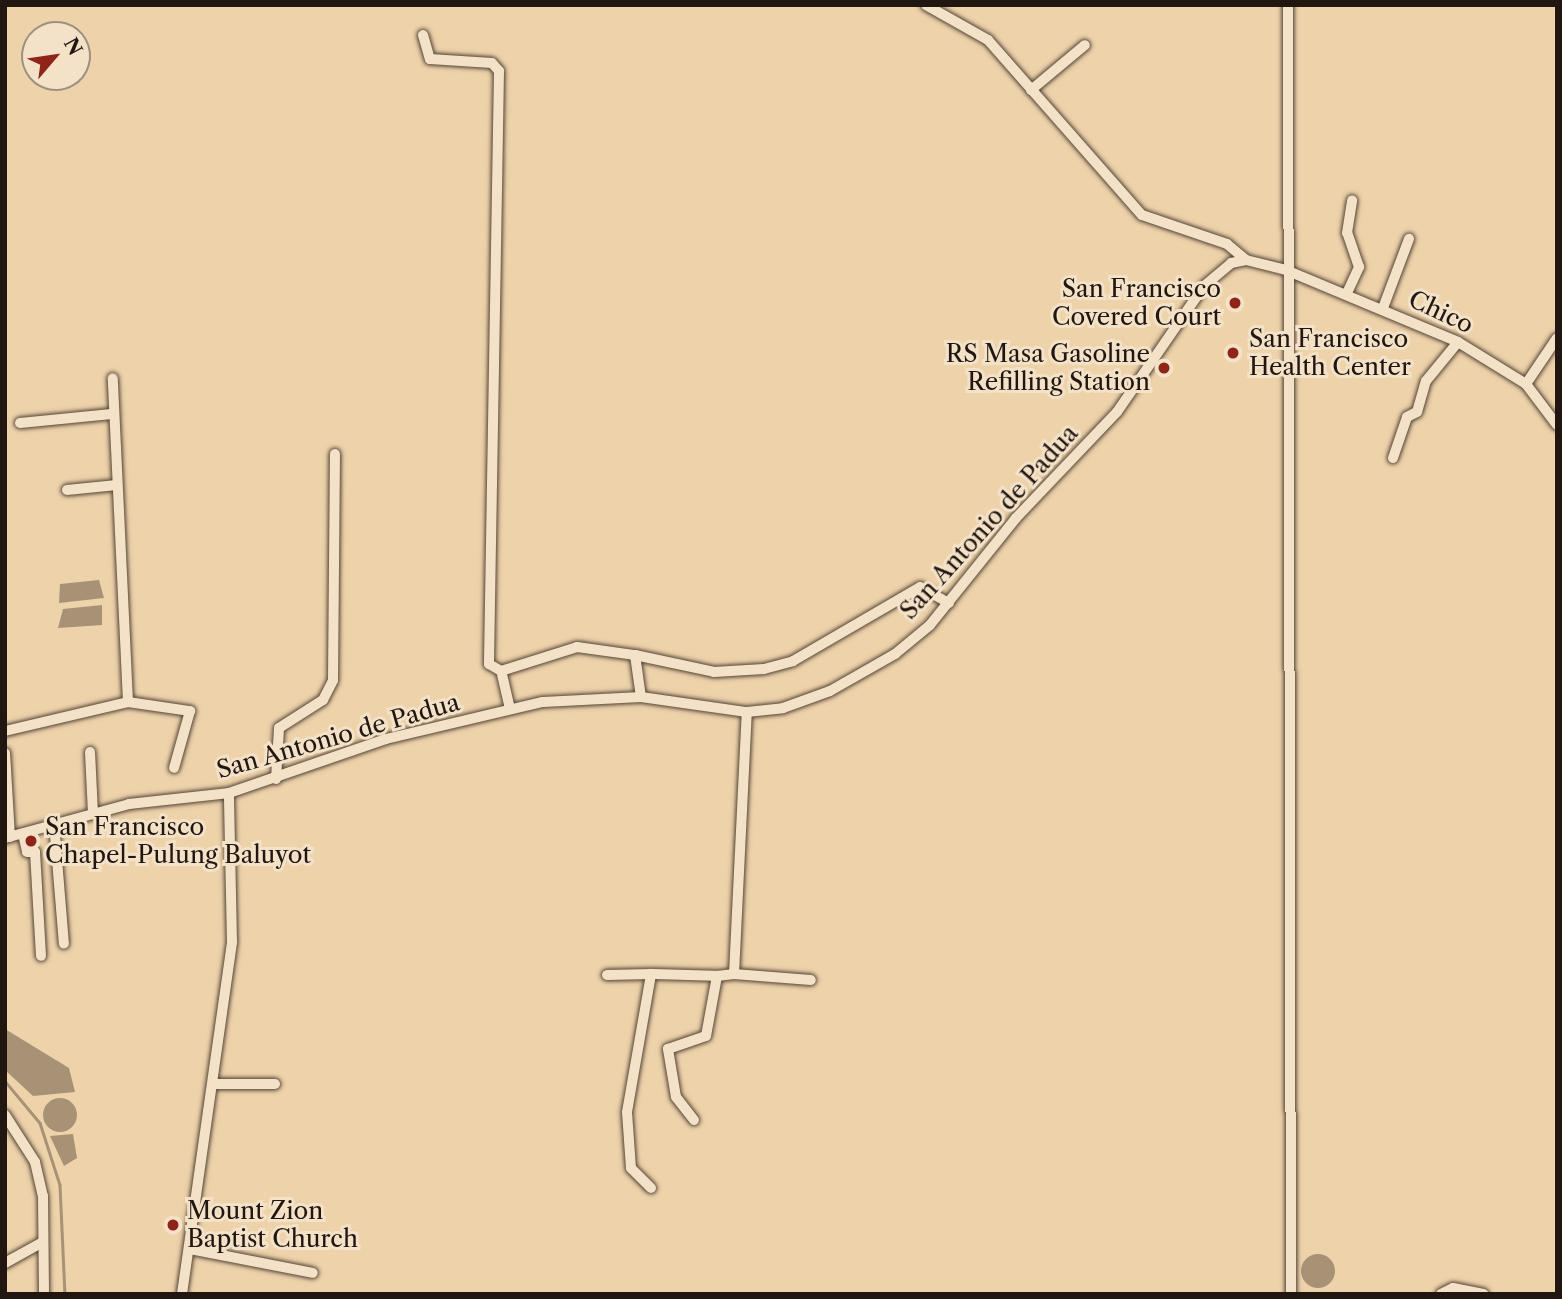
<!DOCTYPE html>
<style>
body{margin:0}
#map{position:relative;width:1562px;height:1299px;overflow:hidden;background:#edd2aa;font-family:"Libre Caslon Text",serif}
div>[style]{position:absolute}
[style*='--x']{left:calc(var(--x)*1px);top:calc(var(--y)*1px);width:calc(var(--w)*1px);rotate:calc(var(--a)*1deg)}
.water>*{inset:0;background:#a89276}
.round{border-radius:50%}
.stream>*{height:2.5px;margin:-1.25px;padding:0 1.25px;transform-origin:1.25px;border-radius:1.25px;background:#a89276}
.roads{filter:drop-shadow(0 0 2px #554537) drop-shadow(0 0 2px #554537)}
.minor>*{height:10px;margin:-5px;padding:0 5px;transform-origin:5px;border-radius:5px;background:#f3e2c8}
.dots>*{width:19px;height:19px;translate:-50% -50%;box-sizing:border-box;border:4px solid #f3e2c8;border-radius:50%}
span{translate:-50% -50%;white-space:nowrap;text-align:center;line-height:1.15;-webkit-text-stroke:6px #f3e2c8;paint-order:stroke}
.poi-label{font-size:24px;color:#221611}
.right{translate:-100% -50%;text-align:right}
.left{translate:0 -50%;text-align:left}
.street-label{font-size:24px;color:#221611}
.frame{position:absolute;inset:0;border:7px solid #221611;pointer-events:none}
.north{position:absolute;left:21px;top:21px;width:70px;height:70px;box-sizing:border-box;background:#f3e2c8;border:2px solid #9f907f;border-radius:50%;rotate:61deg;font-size:19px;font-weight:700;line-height:28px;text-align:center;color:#221611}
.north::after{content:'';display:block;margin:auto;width:24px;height:32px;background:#8f2418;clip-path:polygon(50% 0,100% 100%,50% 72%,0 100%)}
</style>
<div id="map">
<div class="water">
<div style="clip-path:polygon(99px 580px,104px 598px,59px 603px,60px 584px)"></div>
<div style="clip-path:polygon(102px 605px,102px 625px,58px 628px,63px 609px)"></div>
<div style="clip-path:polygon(5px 1029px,69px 1068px,75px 1092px,33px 1096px,5px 1070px)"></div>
<div class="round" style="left:43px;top:1098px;width:34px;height:34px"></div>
<div style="clip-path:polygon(73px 1134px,77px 1158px,64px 1166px,50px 1136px)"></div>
<div class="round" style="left:1301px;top:1254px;width:34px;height:34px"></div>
</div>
<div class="stream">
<div style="--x:5;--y:1081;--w:55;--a:50.2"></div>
<div style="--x:40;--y:1123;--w:65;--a:72.1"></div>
<div style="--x:60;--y:1185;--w:109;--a:87.4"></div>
</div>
<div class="roads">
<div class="minor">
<div style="--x:926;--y:5;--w:71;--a:29.4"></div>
<div style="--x:988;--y:40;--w:233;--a:48.7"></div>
<div style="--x:1142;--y:215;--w:90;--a:18.8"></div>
<div style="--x:1227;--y:244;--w:25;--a:40"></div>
<div style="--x:1288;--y:5;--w:1289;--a:89.87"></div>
<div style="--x:423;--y:35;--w:25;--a:74"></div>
<div style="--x:430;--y:59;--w:62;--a:3.7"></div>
<div style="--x:492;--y:63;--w:11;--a:49"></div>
<div style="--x:499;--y:71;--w:593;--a:90.97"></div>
<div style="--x:489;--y:664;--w:14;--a:30"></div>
<div style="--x:1031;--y:90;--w:70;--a:-39.8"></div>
<div style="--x:1347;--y:293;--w:29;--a:-65"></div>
<div style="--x:1359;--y:267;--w:36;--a:-109"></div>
<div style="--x:1347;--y:233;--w:33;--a:-81"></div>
<div style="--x:1383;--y:308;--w:74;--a:-69.4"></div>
<div style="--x:1526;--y:384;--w:55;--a:-56"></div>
<div style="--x:20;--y:423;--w:92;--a:-5.6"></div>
<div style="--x:1393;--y:458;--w:43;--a:-71.1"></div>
<div style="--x:1407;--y:417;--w:11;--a:-27"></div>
<div style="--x:1417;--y:412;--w:32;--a:-74"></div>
<div style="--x:1426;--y:381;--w:50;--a:-50.6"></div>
<div style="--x:67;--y:490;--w:50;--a:-5.7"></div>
<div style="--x:635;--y:655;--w:81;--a:12.1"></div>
<div style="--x:714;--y:672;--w:50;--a:-3.4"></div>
<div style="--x:764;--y:669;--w:30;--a:-15"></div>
<div style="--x:793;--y:661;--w:147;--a:-30.2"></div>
<div style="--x:920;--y:587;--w:33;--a:29"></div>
<div style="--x:128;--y:702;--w:63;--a:8.3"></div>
<div style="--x:190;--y:711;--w:59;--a:105.7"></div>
<div style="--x:510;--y:709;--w:39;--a:-103"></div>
<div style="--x:501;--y:671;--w:80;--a:-17.5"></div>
<div style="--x:577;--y:647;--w:59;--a:7.9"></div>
<div style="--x:635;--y:655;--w:42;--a:81.9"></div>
<div style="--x:5;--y:731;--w:126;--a:-13.3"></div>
<div style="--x:128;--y:702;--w:324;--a:-92.7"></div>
<div style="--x:90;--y:752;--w:61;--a:87.2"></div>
<div style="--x:5;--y:753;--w:84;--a:86.6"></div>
<div style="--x:276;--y:779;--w:51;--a:-86.6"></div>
<div style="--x:279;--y:728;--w:52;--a:-32.5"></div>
<div style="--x:323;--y:700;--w:22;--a:-63"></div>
<div style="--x:333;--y:680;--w:226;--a:-89.5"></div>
<div style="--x:54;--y:823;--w:121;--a:85.3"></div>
<div style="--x:23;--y:834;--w:18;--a:77"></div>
<div style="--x:27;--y:852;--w:8;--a:0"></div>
<div style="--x:35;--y:852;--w:104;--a:86.7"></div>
<div style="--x:5;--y:838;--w:129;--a:-15.3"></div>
<div style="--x:129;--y:804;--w:101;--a:-6.3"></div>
<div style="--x:229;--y:793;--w:166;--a:-19"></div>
<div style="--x:386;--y:739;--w:161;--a:-13.3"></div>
<div style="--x:543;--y:702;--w:98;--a:-2.9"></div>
<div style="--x:641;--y:697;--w:107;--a:8.1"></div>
<div style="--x:747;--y:712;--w:36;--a:-6"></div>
<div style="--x:783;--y:708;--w:50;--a:-19.9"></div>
<div style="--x:830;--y:691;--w:75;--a:-29.6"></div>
<div style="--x:895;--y:654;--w:45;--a:-39.6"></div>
<div style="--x:930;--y:625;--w:137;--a:-51.2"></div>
<div style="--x:1016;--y:518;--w:146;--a:-46.4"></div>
<div style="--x:1117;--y:412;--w:153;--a:-55.4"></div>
<div style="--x:1204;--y:286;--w:35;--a:-40"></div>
<div style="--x:1231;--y:263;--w:15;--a:-11"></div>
<div style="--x:1246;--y:260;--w:41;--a:14"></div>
<div style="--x:1286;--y:270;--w:186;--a:22.7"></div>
<div style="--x:1458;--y:342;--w:80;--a:31.7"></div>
<div style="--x:1526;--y:384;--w:51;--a:52.9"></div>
<div style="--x:734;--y:974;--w:77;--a:4.5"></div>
<div style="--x:607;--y:975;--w:44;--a:-1.3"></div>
<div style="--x:213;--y:1084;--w:62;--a:0"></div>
<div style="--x:5;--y:1115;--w:56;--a:57.4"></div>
<div style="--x:35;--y:1162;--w:35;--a:77"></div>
<div style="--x:43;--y:1196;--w:98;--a:89.4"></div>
<div style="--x:694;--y:1120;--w:29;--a:-128"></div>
<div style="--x:676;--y:1097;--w:49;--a:-99.5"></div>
<div style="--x:668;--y:1049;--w:40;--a:-18.9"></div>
<div style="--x:706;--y:1036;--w:61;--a:-79.6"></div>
<div style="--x:717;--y:976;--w:17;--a:-7"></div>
<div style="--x:734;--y:974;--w:262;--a:-87.2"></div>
<div style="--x:651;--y:1188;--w:28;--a:-135"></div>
<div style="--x:631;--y:1168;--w:56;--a:-94.1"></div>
<div style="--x:627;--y:1112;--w:140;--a:-80.1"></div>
<div style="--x:651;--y:974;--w:66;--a:1.7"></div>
<div style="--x:190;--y:1249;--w:125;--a:11"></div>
<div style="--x:5;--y:1263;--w:43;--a:-28.9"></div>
<div style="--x:182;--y:1294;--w:356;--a:-81.9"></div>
<div style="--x:232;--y:942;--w:149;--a:-91.2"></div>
<div style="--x:1441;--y:1294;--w:13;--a:-27"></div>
<div style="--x:1453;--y:1288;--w:31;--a:11"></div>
</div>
</div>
<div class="dots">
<div style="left:1235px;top:303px;background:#8f2418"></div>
<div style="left:1233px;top:353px;background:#8f2418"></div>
<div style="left:1164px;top:368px;background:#8f2418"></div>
<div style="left:31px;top:841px;background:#8f2418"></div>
<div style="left:173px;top:1225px;background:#8f2418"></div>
</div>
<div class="poi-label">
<span class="right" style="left:1221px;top:303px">San Francisco<br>Covered Court</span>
<span class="left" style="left:1249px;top:353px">San Francisco<br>Health Center</span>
<span class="right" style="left:1150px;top:368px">RS Masa Gasoline<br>Refilling Station</span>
<span class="left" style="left:45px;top:841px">San Francisco<br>Chapel-Pulung Baluyot</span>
<span class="left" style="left:187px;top:1225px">Mount Zion<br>Baptist Church</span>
</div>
<div class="street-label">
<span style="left:1441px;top:312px;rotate:25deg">Chico</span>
<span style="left:989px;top:522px;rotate:-48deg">San Antonio de Padua</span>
<span style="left:338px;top:736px;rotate:-16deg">San Antonio de Padua</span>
</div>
<div class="frame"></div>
<div class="north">N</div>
</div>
